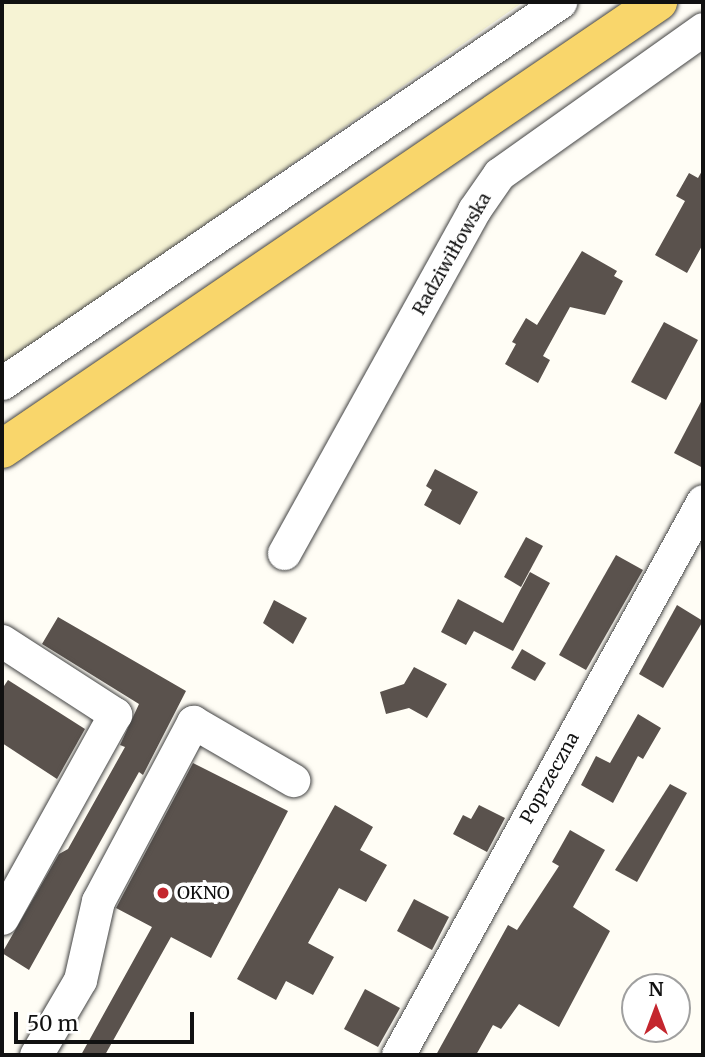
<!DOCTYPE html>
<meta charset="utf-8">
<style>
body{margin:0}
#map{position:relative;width:705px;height:1057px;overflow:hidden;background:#fffdf5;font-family:Merriweather,serif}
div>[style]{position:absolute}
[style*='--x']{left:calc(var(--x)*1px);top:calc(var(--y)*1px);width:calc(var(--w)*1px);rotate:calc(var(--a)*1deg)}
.farmland>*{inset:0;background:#f6f3d4}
.building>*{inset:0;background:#5a524d}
.roads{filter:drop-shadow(0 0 2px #444) drop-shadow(0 0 2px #444)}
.minor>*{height:33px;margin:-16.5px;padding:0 16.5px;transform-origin:16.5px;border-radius:16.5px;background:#fff}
.major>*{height:38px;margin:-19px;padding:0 19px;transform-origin:19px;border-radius:19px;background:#f9d66b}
.dots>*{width:19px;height:19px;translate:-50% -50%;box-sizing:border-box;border:4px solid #fff;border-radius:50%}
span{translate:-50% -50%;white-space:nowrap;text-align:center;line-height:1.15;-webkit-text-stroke:7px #fff;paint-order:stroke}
.street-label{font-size:18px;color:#111}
.poi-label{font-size:18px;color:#111}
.left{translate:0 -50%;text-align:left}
.frame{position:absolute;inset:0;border:4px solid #111;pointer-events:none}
.north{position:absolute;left:621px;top:973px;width:70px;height:70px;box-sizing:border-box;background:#fff;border:2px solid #a0a0a0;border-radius:50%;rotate:0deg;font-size:19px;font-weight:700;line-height:28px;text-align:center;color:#111}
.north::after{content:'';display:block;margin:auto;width:24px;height:32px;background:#c4262e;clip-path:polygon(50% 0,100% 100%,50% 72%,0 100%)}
.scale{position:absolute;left:14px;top:1012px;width:180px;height:32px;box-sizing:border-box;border:4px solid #111;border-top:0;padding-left:9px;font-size:21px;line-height:24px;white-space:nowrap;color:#111;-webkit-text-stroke:5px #fff;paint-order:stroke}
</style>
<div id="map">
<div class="farmland">
<div style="clip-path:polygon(2px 2px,523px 2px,2px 367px)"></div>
</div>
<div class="building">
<div style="clip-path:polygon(703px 169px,703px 244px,687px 273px,655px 255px,685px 201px,676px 196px,689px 173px,698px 178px)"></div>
<div style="clip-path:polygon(582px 251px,617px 271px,614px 276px,623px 281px,605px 315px,570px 307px,543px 356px,550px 360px,538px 383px,505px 364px,516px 344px,512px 342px,526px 318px,537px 325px)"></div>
<div style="clip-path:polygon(664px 322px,698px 340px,666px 400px,631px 382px)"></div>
<div style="clip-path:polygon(703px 398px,703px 468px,674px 453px)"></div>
<div style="clip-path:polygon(435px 469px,478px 492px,460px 525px,424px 505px,432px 490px,426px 486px)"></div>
<div style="clip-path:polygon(526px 537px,543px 546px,521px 587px,504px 577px)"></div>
<div style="clip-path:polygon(616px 555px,643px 570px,586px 670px,559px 655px)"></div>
<div style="clip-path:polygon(530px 572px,550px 583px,513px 651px,474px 631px,466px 645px,441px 632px,458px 599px,503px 623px)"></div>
<div style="clip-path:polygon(274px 600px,307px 618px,293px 644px,263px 623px)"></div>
<div style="clip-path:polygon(677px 605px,703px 621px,663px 688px,639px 674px)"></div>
<div style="clip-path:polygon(58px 617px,186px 691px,143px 775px,139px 772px,29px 970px,2px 953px,59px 854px,68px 849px,125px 747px,120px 745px,139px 704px,42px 644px)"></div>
<div style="clip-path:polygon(522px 649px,546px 663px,535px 681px,511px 668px)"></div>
<div style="clip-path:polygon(414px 667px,447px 684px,427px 718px,409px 708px,386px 714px,380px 692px,404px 684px)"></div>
<div style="clip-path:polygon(8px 680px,85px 729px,57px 779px,2px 743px,2px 689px)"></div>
<div style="clip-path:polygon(638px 714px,661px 728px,643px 759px,638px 756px,613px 803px,581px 785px,596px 756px,610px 763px)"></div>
<div style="clip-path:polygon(193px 763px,288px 811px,211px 958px,171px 937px,105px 1055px,81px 1055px,152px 927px,116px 908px)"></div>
<div style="clip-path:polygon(670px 784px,687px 793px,637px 882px,615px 870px)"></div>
<div style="clip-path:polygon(335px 805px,373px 827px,360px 850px,387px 865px,366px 902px,339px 888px,308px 943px,334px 957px,313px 995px,286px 981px,276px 1000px,237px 979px)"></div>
<div style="clip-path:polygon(479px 805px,505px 818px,487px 852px,453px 834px,463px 815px,471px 819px)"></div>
<div style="clip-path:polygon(570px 830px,605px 850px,573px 907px,610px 931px,559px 1027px,519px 1004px,501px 1029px,493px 1025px,476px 1055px,436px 1055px,508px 925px,517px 930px,559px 866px,552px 862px)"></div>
<div style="clip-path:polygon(414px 899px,449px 917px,432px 950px,397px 931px)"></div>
<div style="clip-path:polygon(365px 989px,400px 1008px,378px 1047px,344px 1029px)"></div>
</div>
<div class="roads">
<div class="minor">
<div style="--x:2;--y:383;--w:676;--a:-34.33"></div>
<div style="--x:284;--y:553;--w:392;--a:-61"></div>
<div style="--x:474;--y:210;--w:44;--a:-55.2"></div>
<div style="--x:499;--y:174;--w:250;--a:-35.4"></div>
<div style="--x:2;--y:641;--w:135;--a:32.9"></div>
<div style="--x:115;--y:714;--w:233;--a:119"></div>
<div style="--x:36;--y:1055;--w:87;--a:-59.6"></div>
<div style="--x:80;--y:980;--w:81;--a:-77.2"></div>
<div style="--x:98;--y:901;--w:203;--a:-62"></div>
<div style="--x:193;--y:722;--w:116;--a:30.1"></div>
<div style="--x:398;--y:1055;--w:632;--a:-61.17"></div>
</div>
<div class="major">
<div style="--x:2;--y:449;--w:794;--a:-34.27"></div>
</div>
</div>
<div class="dots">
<div style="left:163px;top:893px;background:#c4262e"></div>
</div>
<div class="street-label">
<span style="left:452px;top:254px;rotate:-60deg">Radziwiłłowska</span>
<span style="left:550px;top:778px;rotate:-61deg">Poprzeczna</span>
</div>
<div class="poi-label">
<span class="left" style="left:177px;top:893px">OKNO</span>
</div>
<div class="frame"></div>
<div class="north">N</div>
<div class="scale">50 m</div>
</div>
